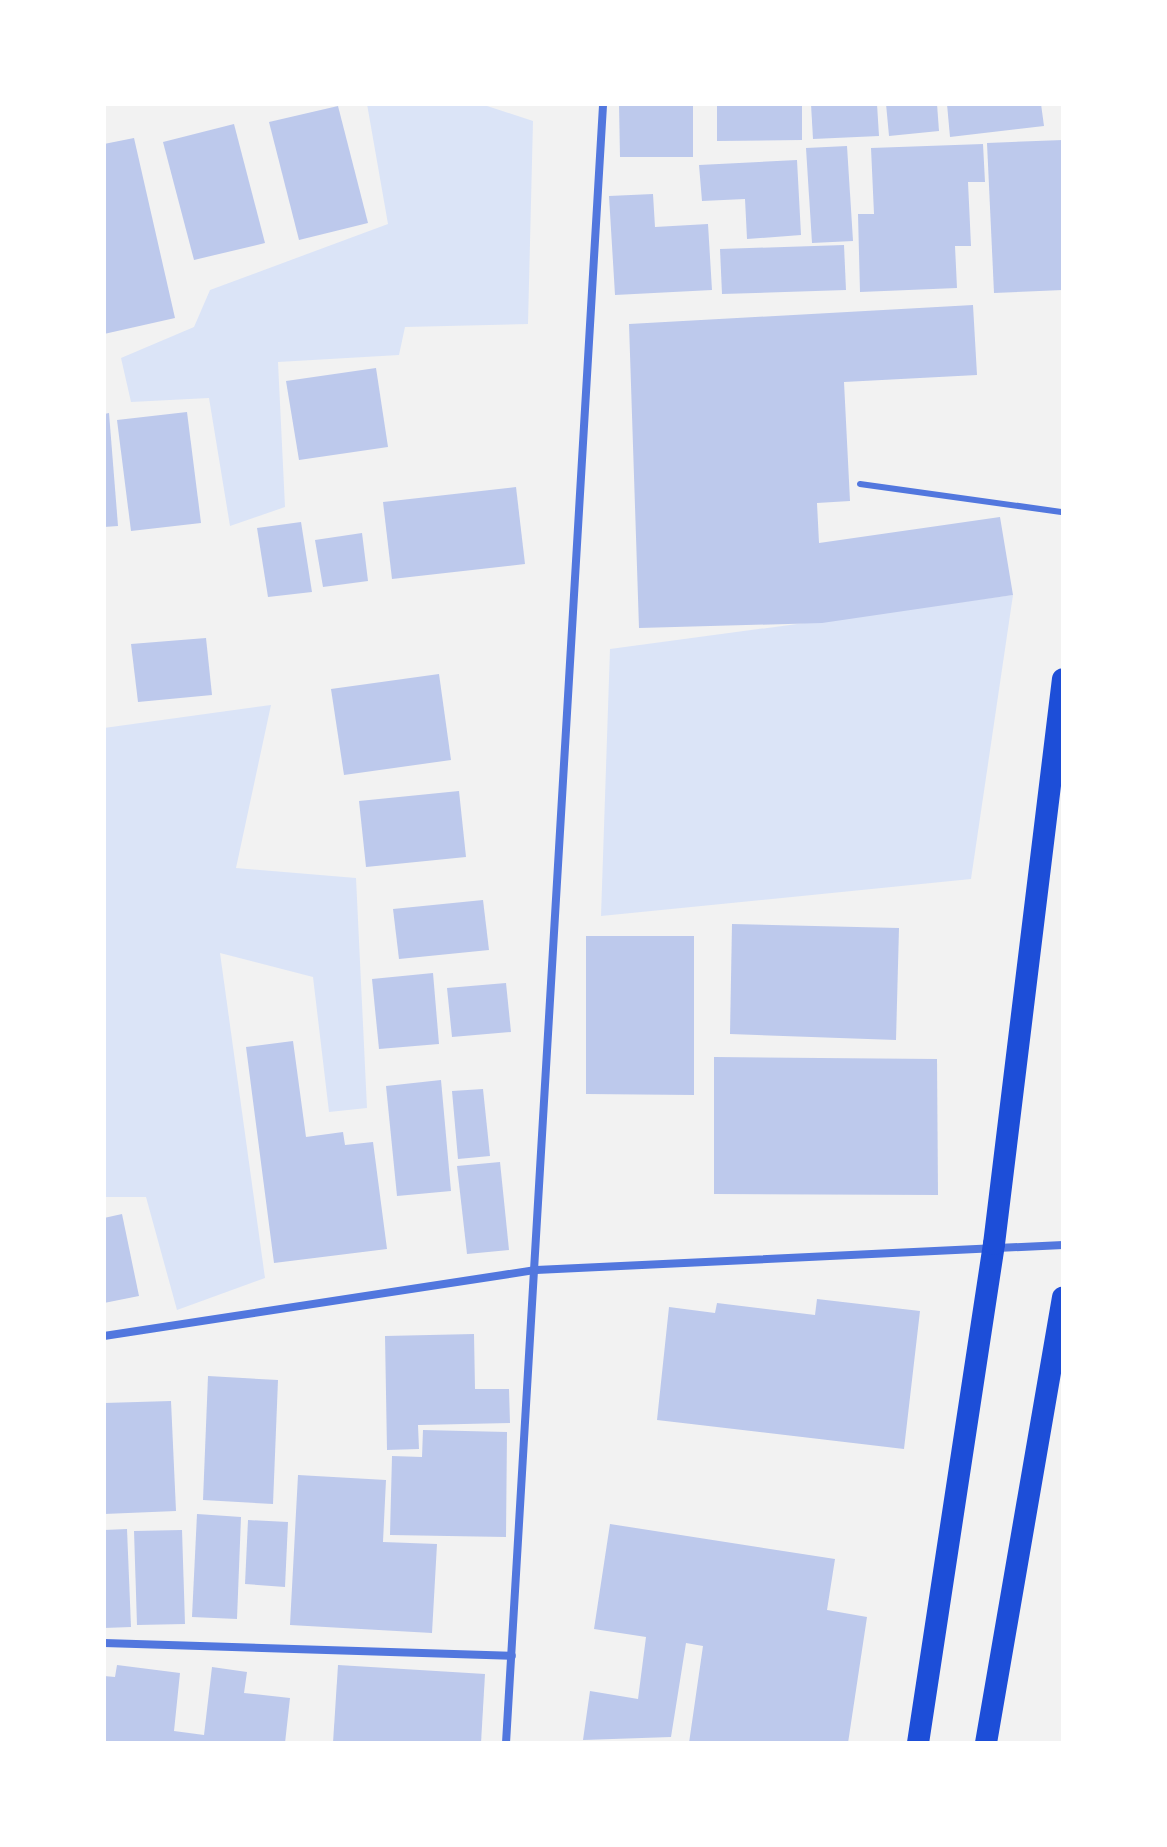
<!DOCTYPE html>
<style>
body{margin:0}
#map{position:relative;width:1167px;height:1847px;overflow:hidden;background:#f2f2f2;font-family:Montserrat,sans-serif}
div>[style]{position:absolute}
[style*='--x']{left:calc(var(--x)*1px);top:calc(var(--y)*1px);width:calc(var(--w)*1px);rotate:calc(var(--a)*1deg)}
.green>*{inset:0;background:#dbe4f7}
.building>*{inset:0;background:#bdc9ec}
.service>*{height:6px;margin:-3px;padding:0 3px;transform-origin:3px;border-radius:3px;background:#5277de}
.minor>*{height:8px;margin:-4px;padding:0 4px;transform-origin:4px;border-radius:4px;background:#5277de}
.trunk>*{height:22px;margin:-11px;padding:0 11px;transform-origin:11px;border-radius:11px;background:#1d4ed8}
span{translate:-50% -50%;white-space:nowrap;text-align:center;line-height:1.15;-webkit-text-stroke:8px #fff;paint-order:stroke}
.frame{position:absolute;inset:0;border:106px solid #fff;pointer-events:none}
</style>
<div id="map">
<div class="green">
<div style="clip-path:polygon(367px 104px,481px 104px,533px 121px,528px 324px,405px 327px,399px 355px,278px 362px,285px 507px,230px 526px,209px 398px,131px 402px,121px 358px,194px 327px,210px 290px,388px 224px)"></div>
<div style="clip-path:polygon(1013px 595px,971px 879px,601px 916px,610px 649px)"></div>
<div style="clip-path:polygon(271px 705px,236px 868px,356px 878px,367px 1108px,329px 1112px,313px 977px,220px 953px,265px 1278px,177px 1310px,146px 1197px,104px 1197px,104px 728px)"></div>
</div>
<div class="building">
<div style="clip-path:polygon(619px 104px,693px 104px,693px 157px,620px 157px)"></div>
<div style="clip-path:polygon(717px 104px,802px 104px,802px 140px,717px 141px)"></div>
<div style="clip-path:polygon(811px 104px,877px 104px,879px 136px,813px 139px)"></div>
<div style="clip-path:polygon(886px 104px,937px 104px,939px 131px,889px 136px)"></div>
<div style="clip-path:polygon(947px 104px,1041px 104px,1044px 126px,950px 137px)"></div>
<div style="clip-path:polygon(338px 106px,368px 223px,299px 240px,269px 122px)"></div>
<div style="clip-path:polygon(234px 124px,265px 243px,194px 260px,163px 142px)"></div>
<div style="clip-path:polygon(134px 138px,175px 318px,104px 334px,104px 144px)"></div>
<div style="clip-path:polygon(1063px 140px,1063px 290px,994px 293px,987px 143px)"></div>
<div style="clip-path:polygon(983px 144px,985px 182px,968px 182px,971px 246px,955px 246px,957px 288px,860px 292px,858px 214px,874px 214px,871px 148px)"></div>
<div style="clip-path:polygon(847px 146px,853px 241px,812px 243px,806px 148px)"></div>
<div style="clip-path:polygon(797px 160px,801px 235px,747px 239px,745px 199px,702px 201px,699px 165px)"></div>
<div style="clip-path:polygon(653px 194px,655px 227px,708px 224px,712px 290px,615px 295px,609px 196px)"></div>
<div style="clip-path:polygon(844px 245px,846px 290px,722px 294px,720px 249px)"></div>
<div style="clip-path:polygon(973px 305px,977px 375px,844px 382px,850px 501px,817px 503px,819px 543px,1000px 517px,1013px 595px,822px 623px,639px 628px,629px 324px)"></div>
<div style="clip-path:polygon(376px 368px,388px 447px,299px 460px,286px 381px)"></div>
<div style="clip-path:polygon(187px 412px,201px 523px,131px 531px,117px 420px)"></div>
<div style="clip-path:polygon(109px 413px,118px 526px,104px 527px,104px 414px)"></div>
<div style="clip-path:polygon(516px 487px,525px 564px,392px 579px,383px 502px)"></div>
<div style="clip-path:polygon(301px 522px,312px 592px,268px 597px,257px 528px)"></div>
<div style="clip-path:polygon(362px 533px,368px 581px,323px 587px,315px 540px)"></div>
<div style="clip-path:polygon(206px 638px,212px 695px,138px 702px,131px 644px)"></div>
<div style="clip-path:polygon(439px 674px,451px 760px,344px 775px,331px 689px)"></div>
<div style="clip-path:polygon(459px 791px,466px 857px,366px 867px,359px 801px)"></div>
<div style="clip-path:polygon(483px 900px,489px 950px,399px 959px,393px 909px)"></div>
<div style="clip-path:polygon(732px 924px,899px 928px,896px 1040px,730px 1034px)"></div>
<div style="clip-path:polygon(586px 936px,694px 936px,694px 1095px,586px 1094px)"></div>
<div style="clip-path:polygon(433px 973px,439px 1044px,379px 1049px,372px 979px)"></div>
<div style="clip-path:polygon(506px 983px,511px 1032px,452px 1037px,447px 988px)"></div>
<div style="clip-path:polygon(293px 1041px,306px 1137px,343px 1132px,345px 1145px,373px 1142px,387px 1249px,274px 1263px,246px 1047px)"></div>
<div style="clip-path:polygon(714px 1057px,937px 1059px,938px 1195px,714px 1194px)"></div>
<div style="clip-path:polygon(441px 1080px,451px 1191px,397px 1196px,386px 1086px)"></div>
<div style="clip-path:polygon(483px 1089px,490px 1156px,458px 1159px,452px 1091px)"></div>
<div style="clip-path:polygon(500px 1162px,509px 1250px,467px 1254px,457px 1166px)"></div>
<div style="clip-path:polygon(122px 1214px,139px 1296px,104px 1303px,104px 1218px)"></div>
<div style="clip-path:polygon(817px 1299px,920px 1311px,904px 1449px,657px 1420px,669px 1307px,715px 1313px,717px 1303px,815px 1315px)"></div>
<div style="clip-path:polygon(474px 1334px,475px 1389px,509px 1389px,510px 1423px,418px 1425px,419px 1449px,387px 1450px,385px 1336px)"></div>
<div style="clip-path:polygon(208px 1376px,278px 1380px,273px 1504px,203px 1500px)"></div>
<div style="clip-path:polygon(171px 1401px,176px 1511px,104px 1514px,104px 1403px)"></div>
<div style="clip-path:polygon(423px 1430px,507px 1432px,506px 1537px,390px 1535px,392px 1456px,422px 1457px)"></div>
<div style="clip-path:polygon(298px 1475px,386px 1480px,383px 1542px,437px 1544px,432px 1633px,290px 1625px)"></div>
<div style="clip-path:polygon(197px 1514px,241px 1517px,237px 1619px,192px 1617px)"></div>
<div style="clip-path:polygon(248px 1520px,288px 1522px,285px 1587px,245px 1584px)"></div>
<div style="clip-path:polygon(610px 1524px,835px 1559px,827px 1610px,867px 1617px,848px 1743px,689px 1743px,703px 1646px,686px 1643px,671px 1737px,583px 1740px,590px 1691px,638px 1699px,646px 1637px,594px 1629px)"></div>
<div style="clip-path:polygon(127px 1529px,131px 1627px,104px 1628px,104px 1530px)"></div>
<div style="clip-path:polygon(182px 1530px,185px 1624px,137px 1625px,134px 1531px)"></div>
<div style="clip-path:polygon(117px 1665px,180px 1673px,174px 1731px,204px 1735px,212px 1667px,247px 1672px,244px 1693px,290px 1698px,285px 1743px,104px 1743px,104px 1676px,115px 1677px)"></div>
<div style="clip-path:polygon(338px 1665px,485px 1674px,481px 1743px,333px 1743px)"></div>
</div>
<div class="service">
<div style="--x:860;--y:484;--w:205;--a:7.9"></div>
</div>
<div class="minor">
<div style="--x:104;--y:1336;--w:437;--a:-8.7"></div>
<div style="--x:536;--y:1270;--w:528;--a:-2.72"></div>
<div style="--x:104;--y:1643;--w:408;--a:1.8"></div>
<div style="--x:506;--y:1743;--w:1642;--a:-86.61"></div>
</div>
<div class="trunk">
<div style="--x:918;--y:1743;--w:505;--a:-81.34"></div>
<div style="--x:994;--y:1244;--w:569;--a:-83.04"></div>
<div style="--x:986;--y:1743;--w:452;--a:-80.2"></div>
</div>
<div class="frame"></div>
</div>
